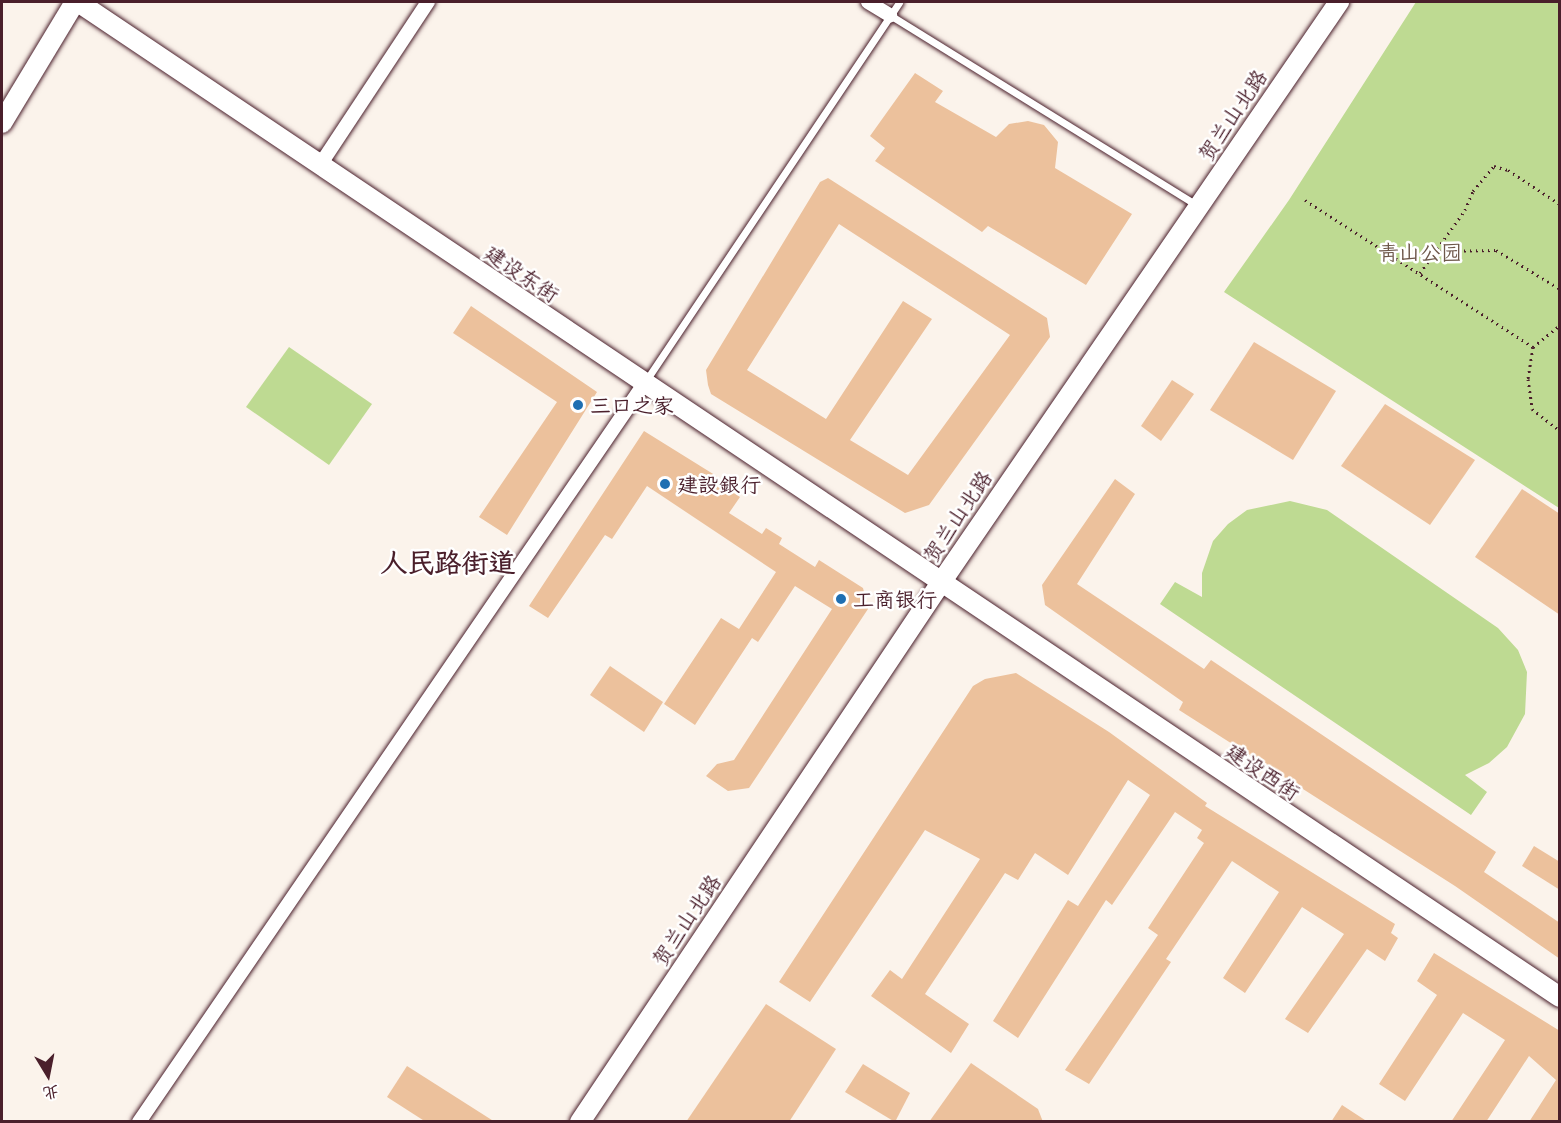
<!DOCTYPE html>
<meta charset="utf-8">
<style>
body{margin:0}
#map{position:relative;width:1561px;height:1123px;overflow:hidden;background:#fbf3eb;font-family:Mali,"LXGW WenKai TC",sans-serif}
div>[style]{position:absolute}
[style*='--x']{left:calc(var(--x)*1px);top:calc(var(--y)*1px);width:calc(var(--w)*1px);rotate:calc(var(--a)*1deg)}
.green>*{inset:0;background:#beda92}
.building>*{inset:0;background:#ecc19c}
.path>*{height:3px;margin-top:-1.5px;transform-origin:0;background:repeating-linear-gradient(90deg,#4a1f2b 0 1.5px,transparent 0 6px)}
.roads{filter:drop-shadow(0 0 2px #4a1f2b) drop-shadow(0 0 2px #4a1f2b)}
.lane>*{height:7px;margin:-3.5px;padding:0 3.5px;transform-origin:3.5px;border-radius:3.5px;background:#fff}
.street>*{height:14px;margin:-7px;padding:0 7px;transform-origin:7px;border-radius:7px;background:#fff}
.secondary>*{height:20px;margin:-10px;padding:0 10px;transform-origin:10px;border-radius:10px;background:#fff}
.dots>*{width:16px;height:16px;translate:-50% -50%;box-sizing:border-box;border:3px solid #fff;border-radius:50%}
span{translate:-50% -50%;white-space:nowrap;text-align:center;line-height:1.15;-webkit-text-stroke:5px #fff;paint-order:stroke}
.street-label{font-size:21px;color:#4a1f2b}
.park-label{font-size:21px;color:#6d574a}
.poi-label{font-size:21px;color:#4a1f2b}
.left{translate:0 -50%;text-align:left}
.district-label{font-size:27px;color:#4a1f2b;font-weight:700}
.frame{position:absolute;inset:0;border:3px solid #4a1f2b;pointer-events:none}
.north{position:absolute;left:18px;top:1045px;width:60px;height:60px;-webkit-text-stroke:4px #fff;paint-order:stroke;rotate:170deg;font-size:16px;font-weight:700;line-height:24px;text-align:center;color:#4a1f2b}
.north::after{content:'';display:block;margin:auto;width:21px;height:27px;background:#4a1f2b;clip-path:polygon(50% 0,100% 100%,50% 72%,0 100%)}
</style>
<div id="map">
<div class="green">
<div style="clip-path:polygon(1416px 2px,1559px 2px,1559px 508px,1224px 292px,1289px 200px)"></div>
<div style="clip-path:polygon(289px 347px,372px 404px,329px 465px,246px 407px)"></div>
<div style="clip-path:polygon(1290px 501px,1327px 510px,1498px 628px,1518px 650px,1527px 672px,1525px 714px,1507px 747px,1489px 763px,1465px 775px,1487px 792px,1471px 815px,1160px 604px,1175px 582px,1202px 597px,1202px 573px,1213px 541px,1228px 524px,1247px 510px)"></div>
</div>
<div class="building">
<div style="clip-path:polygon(915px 73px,943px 91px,935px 102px,996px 137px,1009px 124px,1028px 121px,1044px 125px,1058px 142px,1055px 168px,1132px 214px,1086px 285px,988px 226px,982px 232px,875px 161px,885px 148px,870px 136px)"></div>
<div style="clip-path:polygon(evenodd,828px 178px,1047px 318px,1050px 337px,929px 505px,905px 513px,711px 394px,708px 385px,706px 370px,820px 182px,828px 178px,839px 224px,1010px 335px,908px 475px,850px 440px,932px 319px,903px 301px,826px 419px,747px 370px,839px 224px)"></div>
<div style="clip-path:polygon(471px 306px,597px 392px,507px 535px,479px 517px,557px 402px,453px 333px)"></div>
<div style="clip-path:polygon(1254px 342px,1336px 391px,1293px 460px,1210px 410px)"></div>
<div style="clip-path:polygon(1172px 380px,1194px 394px,1161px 441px,1141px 426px)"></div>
<div style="clip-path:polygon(1385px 404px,1475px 460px,1430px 525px,1341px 466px)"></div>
<div style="clip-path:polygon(644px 431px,718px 477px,716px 482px,740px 497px,729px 513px,762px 534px,766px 528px,782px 538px,779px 544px,815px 567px,819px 560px,863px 588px,868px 609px,749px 788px,728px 791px,706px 776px,717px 764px,734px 760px,832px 609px,795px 586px,758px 642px,752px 638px,695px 725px,664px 704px,721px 618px,739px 629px,776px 572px,647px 486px,612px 539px,605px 535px,548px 618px,529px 606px)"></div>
<div style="clip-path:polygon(1115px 479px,1135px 494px,1077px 584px,1204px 669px,1211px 660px,1496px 852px,1484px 872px,1560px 923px,1560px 959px,1455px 886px,1179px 710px,1183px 702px,1045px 605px,1042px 585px)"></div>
<div style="clip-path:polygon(1522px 489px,1560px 514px,1560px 615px,1475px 557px)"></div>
<div style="clip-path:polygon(610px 666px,663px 702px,644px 732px,590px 695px)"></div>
<div style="clip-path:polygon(1016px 673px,1109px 732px,1207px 803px,1205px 806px,1395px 924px,1391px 933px,1398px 938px,1385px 961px,1367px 949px,1308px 1033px,1285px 1019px,1344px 934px,1302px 907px,1245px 993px,1223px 978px,1279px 892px,1232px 861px,1166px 959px,1171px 962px,1089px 1084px,1065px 1070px,1158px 935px,1148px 928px,1204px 843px,1197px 838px,1202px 830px,1175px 812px,1112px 905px,1106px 900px,1018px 1038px,993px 1021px,1068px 900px,1078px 906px,1150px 795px,1128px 780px,1068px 875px,1035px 853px,1018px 880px,1005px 873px,925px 994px,969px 1024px,951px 1053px,871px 996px,890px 970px,902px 979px,980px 859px,925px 830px,810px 1002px,779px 982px,973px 686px,985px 679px)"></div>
<div style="clip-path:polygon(1534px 846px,1560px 862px,1560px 890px,1522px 866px)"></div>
<div style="clip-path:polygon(1434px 953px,1560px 1031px,1560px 1122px,1529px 1122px,1556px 1080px,1529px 1056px,1486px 1122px,1451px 1122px,1505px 1040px,1463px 1013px,1405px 1101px,1379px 1084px,1437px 995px,1417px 981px)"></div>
<div style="clip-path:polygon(766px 1004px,836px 1049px,789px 1122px,686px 1122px)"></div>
<div style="clip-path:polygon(971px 1063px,1038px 1109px,1043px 1122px,929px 1122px)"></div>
<div style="clip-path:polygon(863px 1064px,910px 1093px,895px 1122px,845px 1092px)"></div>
<div style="clip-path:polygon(407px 1066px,495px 1122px,426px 1122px,387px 1097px)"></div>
<div style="clip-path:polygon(1342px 1105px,1368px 1122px,1331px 1122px)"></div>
</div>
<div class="path">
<div style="--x:1305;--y:200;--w:271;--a:32.8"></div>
<div style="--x:1533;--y:347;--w:35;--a:-39"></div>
<div style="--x:1434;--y:251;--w:62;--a:-0.9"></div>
<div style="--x:1496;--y:250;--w:75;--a:31.4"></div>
<div style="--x:1420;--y:273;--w:77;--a:-54.5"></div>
<div style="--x:1465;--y:210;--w:21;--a:-67"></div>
<div style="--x:1473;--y:191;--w:33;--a:-50"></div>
<div style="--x:1494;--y:166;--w:15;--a:16"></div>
<div style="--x:1508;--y:170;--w:62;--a:33.2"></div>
<div style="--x:1533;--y:347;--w:32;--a:99"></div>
<div style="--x:1528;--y:379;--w:30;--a:82"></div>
<div style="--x:1532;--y:409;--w:36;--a:38"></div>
</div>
<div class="roads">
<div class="lane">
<div style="--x:890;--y:15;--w:360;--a:31.8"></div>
<div style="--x:645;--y:382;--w:457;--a:-56.2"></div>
</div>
<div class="street">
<div style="--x:868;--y:2;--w:26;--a:31"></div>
<div style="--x:320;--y:165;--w:196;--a:-56.5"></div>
<div style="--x:139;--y:1122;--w:894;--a:-55.62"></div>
</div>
<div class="secondary">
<div style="--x:78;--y:2;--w:1785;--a:33.88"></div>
<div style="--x:2;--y:123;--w:141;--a:-58.9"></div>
<div style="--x:580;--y:1122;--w:647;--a:-56.21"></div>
<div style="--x:940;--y:584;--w:706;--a:-55.57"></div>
</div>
</div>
<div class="dots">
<div style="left:578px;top:405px;background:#1f6fb2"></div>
<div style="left:665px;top:484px;background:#1f6fb2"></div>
<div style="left:841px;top:599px;background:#1f6fb2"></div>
</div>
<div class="street-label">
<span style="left:1232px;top:115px;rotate:-56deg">贺兰山北路</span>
<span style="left:522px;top:273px;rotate:34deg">建设东街</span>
<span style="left:957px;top:516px;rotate:-56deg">贺兰山北路</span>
<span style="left:1263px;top:771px;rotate:34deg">建设西街</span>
<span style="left:686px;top:920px;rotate:-56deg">贺兰山北路</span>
</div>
<div class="park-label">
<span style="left:1420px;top:252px">青山公园</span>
</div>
<div class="poi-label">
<span class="left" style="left:590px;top:405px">三口之家</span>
<span class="left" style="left:677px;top:484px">建設銀行</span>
<span class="left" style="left:853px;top:599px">工商银行</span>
</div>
<div class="district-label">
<span style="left:448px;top:562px">人民路街道</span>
</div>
<div class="frame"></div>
<div class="north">北</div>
</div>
